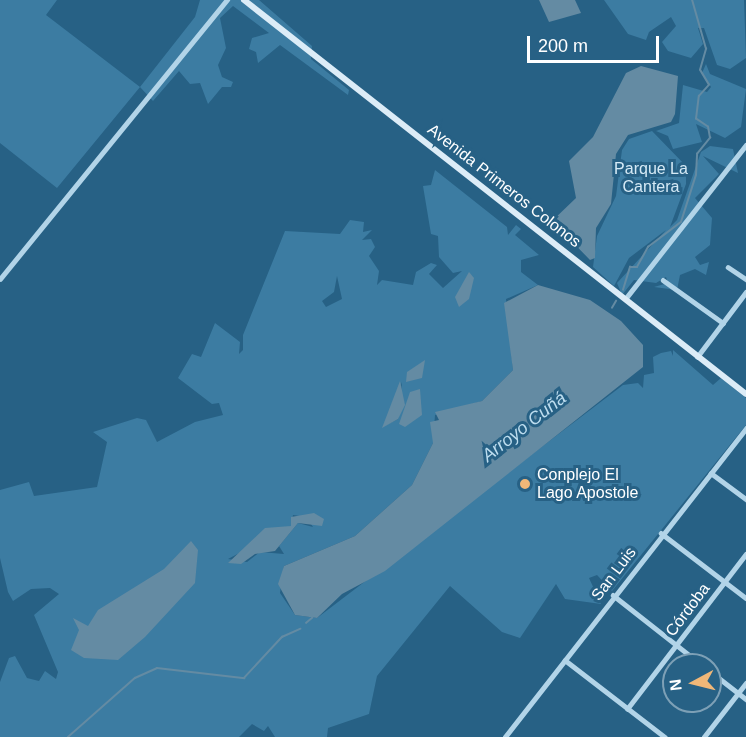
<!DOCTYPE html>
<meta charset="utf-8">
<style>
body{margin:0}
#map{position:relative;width:746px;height:737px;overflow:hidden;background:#276185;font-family:Helvetica,sans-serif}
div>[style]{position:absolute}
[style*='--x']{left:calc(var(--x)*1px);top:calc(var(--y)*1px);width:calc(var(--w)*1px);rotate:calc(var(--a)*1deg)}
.green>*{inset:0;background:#3c7ca2}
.water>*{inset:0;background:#648ba3}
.stream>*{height:1.5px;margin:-0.75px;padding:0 0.75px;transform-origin:0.75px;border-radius:0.75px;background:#648ba3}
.street>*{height:4.5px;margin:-2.25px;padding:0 2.25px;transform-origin:2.25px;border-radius:2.25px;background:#b2d4e8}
.secondary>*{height:6px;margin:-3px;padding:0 3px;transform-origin:3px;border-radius:3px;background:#dcecf7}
.dots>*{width:16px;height:16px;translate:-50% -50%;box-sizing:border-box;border:3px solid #276185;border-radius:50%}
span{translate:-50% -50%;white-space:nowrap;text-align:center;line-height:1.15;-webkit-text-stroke:6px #276185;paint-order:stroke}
.park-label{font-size:16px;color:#d5eaf6}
.street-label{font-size:16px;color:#fff}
.poi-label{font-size:16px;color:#fff}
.left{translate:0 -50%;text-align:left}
.water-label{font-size:18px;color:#bdddef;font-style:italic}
.north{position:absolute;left:662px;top:653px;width:60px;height:60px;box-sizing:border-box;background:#276185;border:2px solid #7da0b6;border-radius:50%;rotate:263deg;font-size:16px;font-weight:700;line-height:24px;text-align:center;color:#fff}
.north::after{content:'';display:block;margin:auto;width:21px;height:27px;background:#f0b778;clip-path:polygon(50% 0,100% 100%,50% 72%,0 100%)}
.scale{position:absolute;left:527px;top:36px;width:132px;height:27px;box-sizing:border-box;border:3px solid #fff;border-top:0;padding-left:8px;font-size:18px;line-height:21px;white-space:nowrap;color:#fff;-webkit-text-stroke:4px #276185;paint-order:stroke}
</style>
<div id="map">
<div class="green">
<div style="clip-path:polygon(0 0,57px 0,46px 15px,140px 87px,195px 17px,200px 0,259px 0,312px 46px,311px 59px,349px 90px,348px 95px,280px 45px,258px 63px,256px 52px,249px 49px,252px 38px,269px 33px,233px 6px,220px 18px,226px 48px,218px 65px,222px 77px,233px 82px,231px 87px,222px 87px,208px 104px,200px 83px,190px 84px,179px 71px,153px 101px,140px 87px,57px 188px,0 143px)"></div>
<div style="clip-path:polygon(604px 0,744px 0,746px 58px,730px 69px,717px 65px,704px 28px,698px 28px,703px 44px,691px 58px,668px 51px,662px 42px,676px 26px,671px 17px,649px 32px,646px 40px,628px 34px)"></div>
<div style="clip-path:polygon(706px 64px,710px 74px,746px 89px,741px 127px,725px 138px,696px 124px,702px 142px,673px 149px,668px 136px,656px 131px,679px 123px,683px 85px,707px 92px,711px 87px,702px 73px)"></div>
<div style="clip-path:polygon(652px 131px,686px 166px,686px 184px,670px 227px,677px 220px,701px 152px,710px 146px,733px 149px,738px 173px,703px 156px,719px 174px,695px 198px,712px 218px,710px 245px,695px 257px,700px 265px,709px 262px,706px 275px,695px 269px,680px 275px,677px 290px,654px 287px,668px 283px,666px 277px,656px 283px,634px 280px,622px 295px,617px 283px,666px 230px,629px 258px,614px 286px,593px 267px,597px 236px,616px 196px,622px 150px,629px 139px)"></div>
<div style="clip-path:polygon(evenodd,435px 170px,507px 227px,508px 235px,516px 225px,521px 229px,515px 235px,539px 255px,521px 260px,521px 272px,538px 285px,506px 299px,513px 370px,482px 401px,435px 415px,433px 443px,412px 485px,355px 536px,284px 566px,280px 593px,295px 615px,317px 618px,623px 385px,638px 383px,643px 388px,644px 375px,654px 373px,653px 357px,661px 353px,671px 351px,673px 356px,673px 350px,713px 385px,721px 378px,746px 398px,746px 425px,612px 591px,597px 575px,589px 578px,601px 604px,565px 599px,556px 584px,520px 638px,502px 632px,450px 586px,377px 676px,369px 714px,328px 728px,327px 737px,275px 737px,268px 726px,264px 731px,252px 724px,239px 737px,0 737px,0 682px,9px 658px,15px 656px,27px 678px,39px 681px,45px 671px,56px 679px,58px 672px,34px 615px,59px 594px,50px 588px,31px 589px,13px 601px,8px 592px,0 558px,0 490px,29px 482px,34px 496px,97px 487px,107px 442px,93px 432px,137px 418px,146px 420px,157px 442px,195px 422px,223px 415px,219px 403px,212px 404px,178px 378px,192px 354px,201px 357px,215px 323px,240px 342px,239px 354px,243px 350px,243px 335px,285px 231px,340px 234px,350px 220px,364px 222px,363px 232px,372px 230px,362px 240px,371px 239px,375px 247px,369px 256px,379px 271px,377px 285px,382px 280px,413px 285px,416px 272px,431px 263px,437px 265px,429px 274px,443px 288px,462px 271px,453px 273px,439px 257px,438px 236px,431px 234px,423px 186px,431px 185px,435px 170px,337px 276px,342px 299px,326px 307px,322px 301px,334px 292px,337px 276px,435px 170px,402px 382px,398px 419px,384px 426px,389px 419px,402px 382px,435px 170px,293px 515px,306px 517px,313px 527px,298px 523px,279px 546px,284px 554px,260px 552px,247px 562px,228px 559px,291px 526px,293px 515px)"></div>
</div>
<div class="water">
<div style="clip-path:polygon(539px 0,575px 0,581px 13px,549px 22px)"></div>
<div style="clip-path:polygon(641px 66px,678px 76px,675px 114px,671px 122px,628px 135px,616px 154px,611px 204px,596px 228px,595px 258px,590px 260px,552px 221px,576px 198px,569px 161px,593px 137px,626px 73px)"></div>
<div style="clip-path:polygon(469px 272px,474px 278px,469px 299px,459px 307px,455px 297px)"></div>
<div style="clip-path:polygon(538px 285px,590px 300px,621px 321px,643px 345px,643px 367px,385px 571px,342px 594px,317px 618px,295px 615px,278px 584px,284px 566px,355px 536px,412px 485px,433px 443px,430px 422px,439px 420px,435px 412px,482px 401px,513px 370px,504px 303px)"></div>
<div style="clip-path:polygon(425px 360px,422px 378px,406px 382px,407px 372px)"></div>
<div style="clip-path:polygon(400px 381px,405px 405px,398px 419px,382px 428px)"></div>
<div style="clip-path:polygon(420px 389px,422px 415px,405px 427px,399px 424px,410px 392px)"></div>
<div style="clip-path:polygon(314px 513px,324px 519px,322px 526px,298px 523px,275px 551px,255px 554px,241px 564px,228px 563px,265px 528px,291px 526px,291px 517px)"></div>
<div style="clip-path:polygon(191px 541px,198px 550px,195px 583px,145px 637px,118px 660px,84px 658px,71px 650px,79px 630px,73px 618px,88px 626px,98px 610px,164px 569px)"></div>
</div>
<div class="stream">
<div style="--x:623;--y:290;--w:24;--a:-73"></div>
<div style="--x:630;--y:267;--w:7;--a:0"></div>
<div style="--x:637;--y:267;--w:23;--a:-61"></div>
<div style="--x:648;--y:247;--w:41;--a:-37.1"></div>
<div style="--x:681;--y:222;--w:49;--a:-72.3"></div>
<div style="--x:696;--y:175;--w:21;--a:-87"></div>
<div style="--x:697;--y:154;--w:21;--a:-51"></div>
<div style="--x:710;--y:138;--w:11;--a:-100"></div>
<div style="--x:708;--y:127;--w:14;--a:-146"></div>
<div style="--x:696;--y:119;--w:23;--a:-83"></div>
<div style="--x:699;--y:96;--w:15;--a:-48"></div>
<div style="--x:709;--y:85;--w:17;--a:-121"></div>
<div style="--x:700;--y:70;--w:22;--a:-74"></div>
<div style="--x:706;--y:49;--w:51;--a:-105.9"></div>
<div style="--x:612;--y:308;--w:8;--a:-60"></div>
<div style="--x:306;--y:623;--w:8;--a:-40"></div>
<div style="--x:68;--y:737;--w:89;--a:-41.4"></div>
<div style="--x:135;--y:678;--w:24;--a:-24"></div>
<div style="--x:157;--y:668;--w:88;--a:6.6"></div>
<div style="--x:244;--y:678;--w:56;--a:-47.2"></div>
<div style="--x:282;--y:637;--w:20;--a:-24"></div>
</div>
<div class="street">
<div style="--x:728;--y:267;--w:22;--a:34"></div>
<div style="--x:0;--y:279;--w:360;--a:-50.9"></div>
<div style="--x:663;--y:280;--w:74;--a:35.6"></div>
<div style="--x:626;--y:298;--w:194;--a:-51.9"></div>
<div style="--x:697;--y:357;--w:81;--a:-53"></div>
<div style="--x:711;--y:473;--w:44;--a:36.6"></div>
<div style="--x:661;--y:533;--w:107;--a:37.4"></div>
<div style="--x:613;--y:595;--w:113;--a:38.2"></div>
<div style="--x:565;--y:660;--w:126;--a:37.6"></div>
<div style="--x:710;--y:671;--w:46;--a:37.9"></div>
<div style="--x:627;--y:709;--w:195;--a:-52.5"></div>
<div style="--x:505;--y:737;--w:392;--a:-52"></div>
<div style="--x:704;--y:737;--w:68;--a:-52.1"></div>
</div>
<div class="secondary">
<div style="--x:244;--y:0;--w:638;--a:38.13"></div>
</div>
<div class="dots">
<div style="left:525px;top:484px;background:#f0b778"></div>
</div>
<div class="park-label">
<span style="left:651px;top:178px">Parque La<br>Cantera</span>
</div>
<div class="street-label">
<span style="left:504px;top:186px;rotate:38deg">Avenida Primeros Colonos</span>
<span style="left:614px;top:574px;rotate:-53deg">San Luis</span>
<span style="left:688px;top:610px;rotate:-53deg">Córdoba</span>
</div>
<div class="poi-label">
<span class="left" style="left:537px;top:484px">Conplejo El<br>Lago Apostole</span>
</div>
<div class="water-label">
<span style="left:524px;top:427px;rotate:-38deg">Arroyo Cuñá</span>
</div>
<div class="north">N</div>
<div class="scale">200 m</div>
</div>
